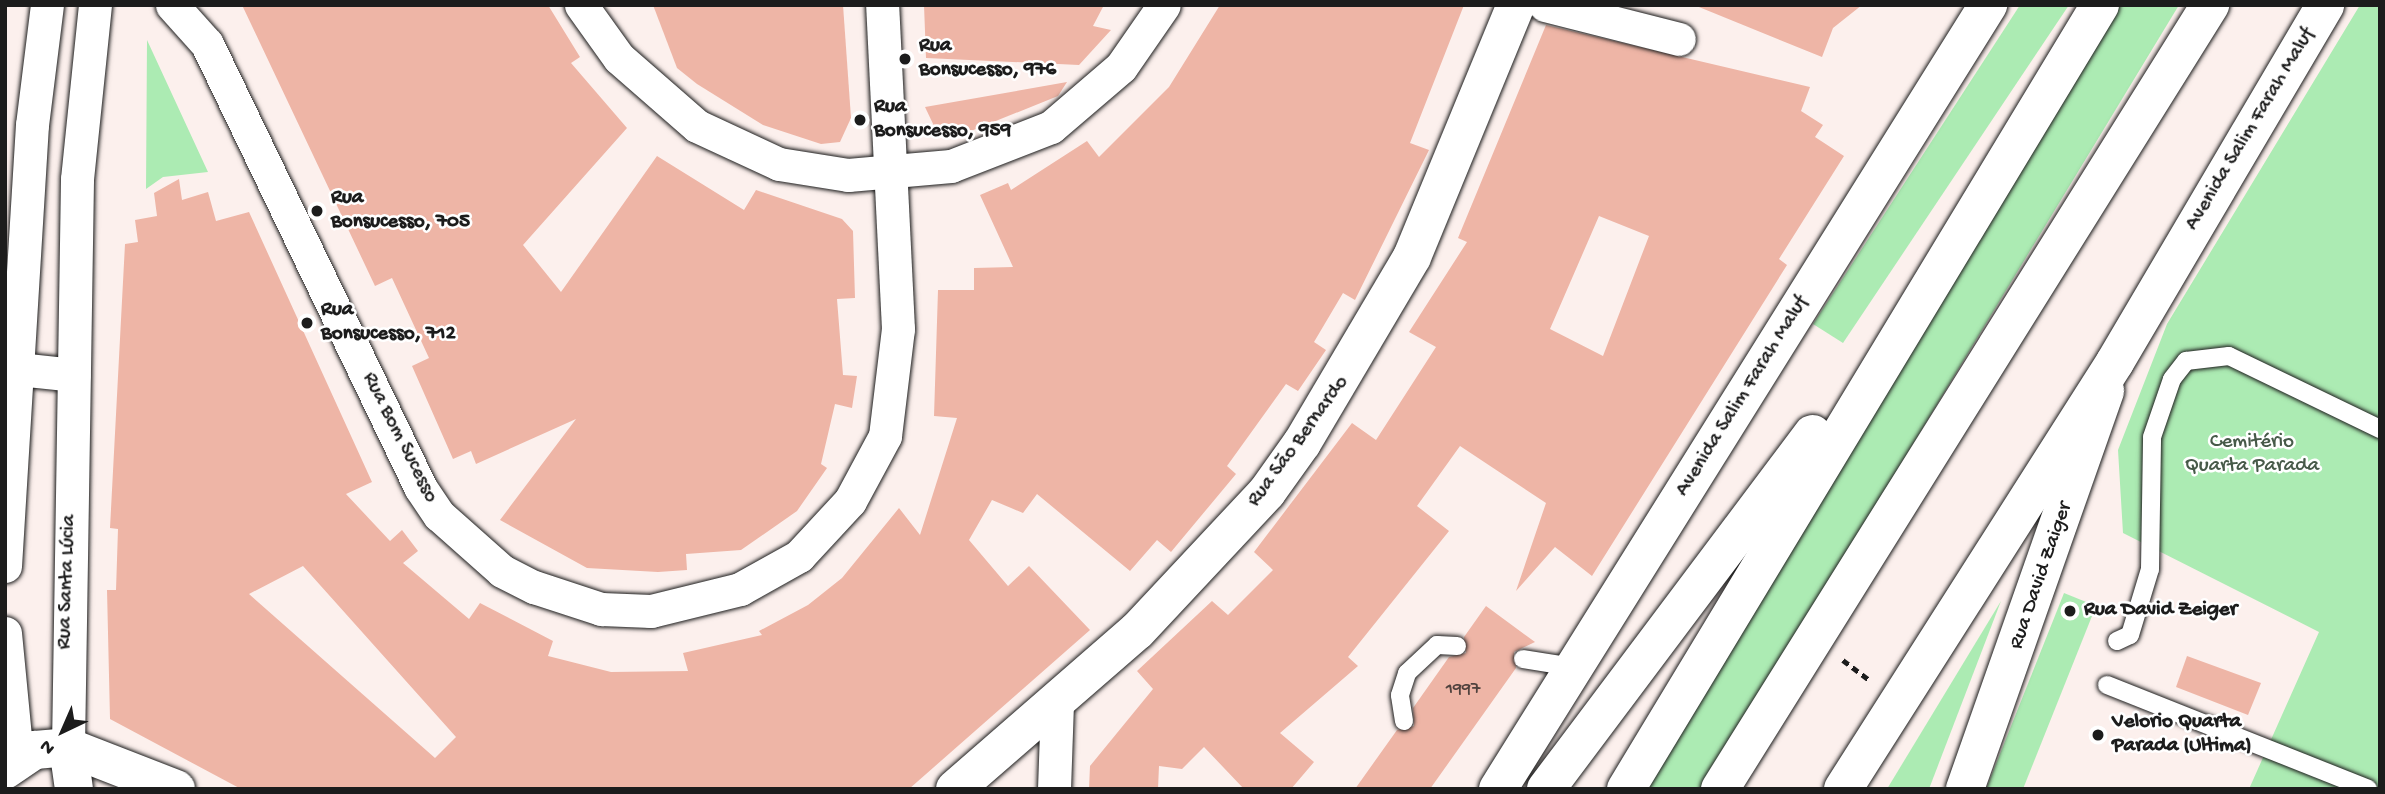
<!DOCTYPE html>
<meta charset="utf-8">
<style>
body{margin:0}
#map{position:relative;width:2385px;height:794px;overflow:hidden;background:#fcf0ed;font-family:"Gochi Hand",sans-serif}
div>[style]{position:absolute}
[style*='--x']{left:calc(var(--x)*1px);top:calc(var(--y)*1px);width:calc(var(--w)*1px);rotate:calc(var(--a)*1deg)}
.green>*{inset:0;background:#acebb3}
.building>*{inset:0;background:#eeb5a6}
.path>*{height:4.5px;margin-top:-2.25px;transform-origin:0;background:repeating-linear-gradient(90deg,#1c1c1c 0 7px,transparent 0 12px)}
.roads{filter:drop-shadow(0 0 2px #1c1c1c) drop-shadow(0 0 2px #1c1c1c)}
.service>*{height:18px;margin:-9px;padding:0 9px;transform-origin:9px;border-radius:9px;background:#fff}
.minor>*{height:33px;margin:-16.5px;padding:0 16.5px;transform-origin:16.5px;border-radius:16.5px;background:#fff}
.tertiary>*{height:38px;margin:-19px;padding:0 19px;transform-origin:19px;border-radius:19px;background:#fff}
.trunk>*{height:38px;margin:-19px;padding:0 19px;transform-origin:19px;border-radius:19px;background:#fff}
.dots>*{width:19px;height:19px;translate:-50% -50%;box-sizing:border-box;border:4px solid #fff;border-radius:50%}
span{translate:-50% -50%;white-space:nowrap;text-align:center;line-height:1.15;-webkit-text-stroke:5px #fff;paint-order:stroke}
.number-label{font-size:18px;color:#50423e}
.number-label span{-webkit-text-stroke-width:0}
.poi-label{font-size:21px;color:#1c1c1c;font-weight:700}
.left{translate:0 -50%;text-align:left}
.street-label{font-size:21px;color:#1c1c1c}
.park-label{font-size:21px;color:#475a49}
.frame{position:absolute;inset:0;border:7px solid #1c1c1c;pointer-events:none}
.north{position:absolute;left:28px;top:696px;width:70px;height:70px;-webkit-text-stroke:5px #fff;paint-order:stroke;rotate:224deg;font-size:19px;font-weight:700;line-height:28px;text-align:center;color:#1c1c1c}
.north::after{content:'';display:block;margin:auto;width:24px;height:32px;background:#1c1c1c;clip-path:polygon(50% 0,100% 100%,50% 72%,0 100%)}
</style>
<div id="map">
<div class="green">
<div style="clip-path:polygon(2020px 5px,2069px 5px,1843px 343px,1813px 324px)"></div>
<div style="clip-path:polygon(2120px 5px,2179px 5px,1704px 789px,1640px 789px,1746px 601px)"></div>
<div style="clip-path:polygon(2360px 5px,2380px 5px,2380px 789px,2249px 789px,2319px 632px,2123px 533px,2118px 450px,2167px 324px)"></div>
<div style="clip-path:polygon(147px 40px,208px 172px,163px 177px,146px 189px)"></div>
<div style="clip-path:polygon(2064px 593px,2096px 606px,2023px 789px,1986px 789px)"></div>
<div style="clip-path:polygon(2001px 601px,1929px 789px,1887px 789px)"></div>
</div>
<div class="building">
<div style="clip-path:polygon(242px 5px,548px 5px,580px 57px,571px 63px,627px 128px,523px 245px,561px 292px,657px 156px,744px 210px,756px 190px,842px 219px,853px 231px,855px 298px,837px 299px,843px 375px,857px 376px,852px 408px,835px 404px,821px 464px,827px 468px,797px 511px,741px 550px,686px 554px,687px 570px,658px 572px,587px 568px,500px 520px,576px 419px,476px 464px,471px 451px,453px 459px,412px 366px,429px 358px,392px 278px,375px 286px)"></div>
<div style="clip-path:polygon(653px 5px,843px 5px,851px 118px,840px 142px,821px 144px,763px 125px,697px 84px,677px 68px)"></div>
<div style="clip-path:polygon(924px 5px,1104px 5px,1093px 26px,1111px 30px,1079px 65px,926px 58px)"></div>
<div style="clip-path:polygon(evenodd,1220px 5px,1464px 5px,1410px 143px,1429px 150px,1355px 300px,1343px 293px,1314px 342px,1326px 350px,1298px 391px,1286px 384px,1227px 466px,1236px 474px,1171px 552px,1157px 540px,1130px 571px,1037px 494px,1023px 513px,992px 500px,969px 540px,1008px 586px,1029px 566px,1090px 630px,909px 789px,241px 789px,110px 719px,107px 590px,116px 590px,118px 529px,110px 528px,125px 244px,138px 242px,135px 220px,157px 216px,154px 193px,179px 179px,182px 200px,208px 192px,216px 221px,249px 212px,372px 482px,346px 494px,390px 541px,402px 530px,418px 551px,403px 563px,469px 619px,480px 603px,553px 641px,548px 656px,611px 672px,688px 671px,683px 653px,762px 635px,759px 631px,808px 605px,842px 578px,899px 508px,920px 535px,957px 418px,934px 416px,938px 290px,974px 290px,974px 268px,1013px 267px,980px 195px,1008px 183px,1011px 190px,1087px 141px,1099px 157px,1169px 87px,1220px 5px,303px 566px,456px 737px,435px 758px,249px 594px,303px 566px)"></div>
<div style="clip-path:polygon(1694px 5px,1862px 5px,1833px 28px,1822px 57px)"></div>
<div style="clip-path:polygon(evenodd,1546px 25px,1810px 87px,1801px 111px,1823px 125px,1815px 137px,1844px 156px,1779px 259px,1787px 265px,1592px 576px,1555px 547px,1516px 591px,1546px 503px,1460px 446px,1417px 506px,1449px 531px,1348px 657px,1358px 666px,1280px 733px,1314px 762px,1291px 789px,1244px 789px,1204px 747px,1182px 769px,1159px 766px,1158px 789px,1089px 789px,1090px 766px,1153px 689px,1137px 671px,1212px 601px,1228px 615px,1273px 570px,1254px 552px,1352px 423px,1376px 440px,1436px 347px,1409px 332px,1467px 242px,1458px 238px,1546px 25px,1599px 216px,1649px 236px,1603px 356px,1550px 329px,1599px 216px)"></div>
<div style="clip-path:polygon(1067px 82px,1058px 96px,956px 137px,935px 128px,925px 107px)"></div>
<div style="clip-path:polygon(1486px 606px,1535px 642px,1514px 652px,1516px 668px,1430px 789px,1355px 789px,1397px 730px,1414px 726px,1413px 708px,1449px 657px,1466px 653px,1464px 637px)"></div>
<div style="clip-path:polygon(2187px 656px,2261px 683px,2248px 715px,2176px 687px)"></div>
</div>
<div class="path">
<div style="--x:1843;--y:660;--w:34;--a:37"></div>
</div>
<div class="roads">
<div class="service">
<div style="--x:2117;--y:641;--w:14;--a:-25"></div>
<div style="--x:2130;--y:635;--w:69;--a:-73.1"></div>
<div style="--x:2150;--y:569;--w:132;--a:-89.1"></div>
<div style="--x:2152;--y:437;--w:61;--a:-71"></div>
<div style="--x:2172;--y:379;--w:23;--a:-52"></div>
<div style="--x:2186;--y:361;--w:43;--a:-6.6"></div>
<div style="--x:2229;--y:356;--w:168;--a:25.8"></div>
<div style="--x:1523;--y:659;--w:51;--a:9.1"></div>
<div style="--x:2107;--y:685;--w:281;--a:21.7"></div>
<div style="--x:1404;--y:721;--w:26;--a:-99"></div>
<div style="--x:1400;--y:695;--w:23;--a:-72"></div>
<div style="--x:1407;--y:673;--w:41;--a:-43"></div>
<div style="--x:1437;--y:645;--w:20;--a:3"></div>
</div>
<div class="minor">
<div style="--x:172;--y:5;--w:52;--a:48.1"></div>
<div style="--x:207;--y:44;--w:492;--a:64.3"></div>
<div style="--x:420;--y:487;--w:34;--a:56"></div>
<div style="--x:439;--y:515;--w:84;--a:41.6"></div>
<div style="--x:502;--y:571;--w:36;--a:27"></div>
<div style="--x:534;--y:587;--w:71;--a:18.2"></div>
<div style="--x:601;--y:609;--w:50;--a:2.3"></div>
<div style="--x:651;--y:611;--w:92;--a:-13.9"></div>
<div style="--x:740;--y:589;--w:68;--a:-29.2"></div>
<div style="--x:799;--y:556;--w:75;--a:-47.2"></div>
<div style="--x:850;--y:501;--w:74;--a:-61.7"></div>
<div style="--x:885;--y:436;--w:108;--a:-83.1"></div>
<div style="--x:898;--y:329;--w:324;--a:-92.8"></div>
<div style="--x:581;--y:5;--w:65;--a:54.4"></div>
<div style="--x:619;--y:58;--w:103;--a:41.1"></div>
<div style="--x:697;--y:126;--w:90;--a:24.9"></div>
<div style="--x:779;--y:164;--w:70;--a:9.1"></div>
<div style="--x:848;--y:175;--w:103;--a:-5"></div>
<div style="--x:951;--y:166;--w:107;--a:-21.3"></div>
<div style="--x:1051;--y:127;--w:92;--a:-40.6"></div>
<div style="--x:1121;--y:67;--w:75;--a:-55.3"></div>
<div style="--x:1545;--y:5;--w:138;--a:14.2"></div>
<div style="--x:18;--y:369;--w:56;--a:6.1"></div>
<div style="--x:5;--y:566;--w:442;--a:-86.5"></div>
<div style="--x:32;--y:125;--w:121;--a:-82.9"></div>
<div style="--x:5;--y:633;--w:125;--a:84.5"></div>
<div style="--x:68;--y:747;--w:568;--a:-89.09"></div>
<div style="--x:77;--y:179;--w:175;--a:-84.1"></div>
<div style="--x:1054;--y:789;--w:86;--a:-88"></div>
</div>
<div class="tertiary">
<div style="--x:68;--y:747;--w:42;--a:81.9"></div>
<div style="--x:5;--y:770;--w:36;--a:-34"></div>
<div style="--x:35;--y:750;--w:33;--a:-5"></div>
<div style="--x:68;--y:747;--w:116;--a:21.3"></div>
<div style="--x:955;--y:789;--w:241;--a:-41"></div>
<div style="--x:1137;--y:631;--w:190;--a:-46.9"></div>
<div style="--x:1267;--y:492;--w:60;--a:-54.5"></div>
<div style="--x:1302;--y:443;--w:216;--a:-59.4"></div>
<div style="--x:1412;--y:257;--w:273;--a:-67.6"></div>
<div style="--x:1965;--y:789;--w:422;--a:-70.6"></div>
</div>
<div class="trunk">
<div style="--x:1498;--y:789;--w:925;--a:-57.99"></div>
<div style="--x:1546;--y:789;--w:444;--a:-53.1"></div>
<div style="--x:1626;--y:789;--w:916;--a:-58.84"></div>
<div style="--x:1720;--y:789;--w:925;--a:-57.99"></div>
<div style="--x:1843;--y:789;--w:506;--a:-57.5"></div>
<div style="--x:2115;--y:362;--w:414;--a:-59.5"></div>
</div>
</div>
<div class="dots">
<div style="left:905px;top:59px;background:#1c1c1c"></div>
<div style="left:860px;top:120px;background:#1c1c1c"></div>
<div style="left:317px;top:211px;background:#1c1c1c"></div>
<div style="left:307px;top:323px;background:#1c1c1c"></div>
<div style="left:2070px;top:611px;background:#1c1c1c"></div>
<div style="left:2098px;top:735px;background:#1c1c1c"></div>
</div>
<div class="number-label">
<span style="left:1463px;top:690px">1997</span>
</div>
<div class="poi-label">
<span class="left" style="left:919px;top:59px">Rua<br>Bonsucesso, 976</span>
<span class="left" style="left:874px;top:120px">Rua<br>Bonsucesso, 959</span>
<span class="left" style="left:331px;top:211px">Rua<br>Bonsucesso, 705</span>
<span class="left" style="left:321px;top:323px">Rua<br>Bonsucesso, 712</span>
<span class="left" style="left:2084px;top:611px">Rua David Zeiger</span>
<span class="left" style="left:2112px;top:735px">Velorio Quarta<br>Parada (Ultima)</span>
</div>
<div class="street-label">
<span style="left:2251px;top:130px;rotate:-59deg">Avenida Salim Farah Maluf</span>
<span style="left:1743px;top:397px;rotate:-58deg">Avenida Salim Farah Maluf</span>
<span style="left:399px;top:438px;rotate:63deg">Rua Bom Sucesso</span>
<span style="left:1299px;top:442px;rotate:-54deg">Rua São Bernardo</span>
<span style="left:2042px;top:576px;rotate:-71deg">Rua David Zaiger</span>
<span style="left:68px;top:582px;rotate:-88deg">Rua Santa Lúcia</span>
</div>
<div class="park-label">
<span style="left:2252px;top:455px">Cemitério<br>Quarta Parada</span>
</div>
<div class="frame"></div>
<div class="north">N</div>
</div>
